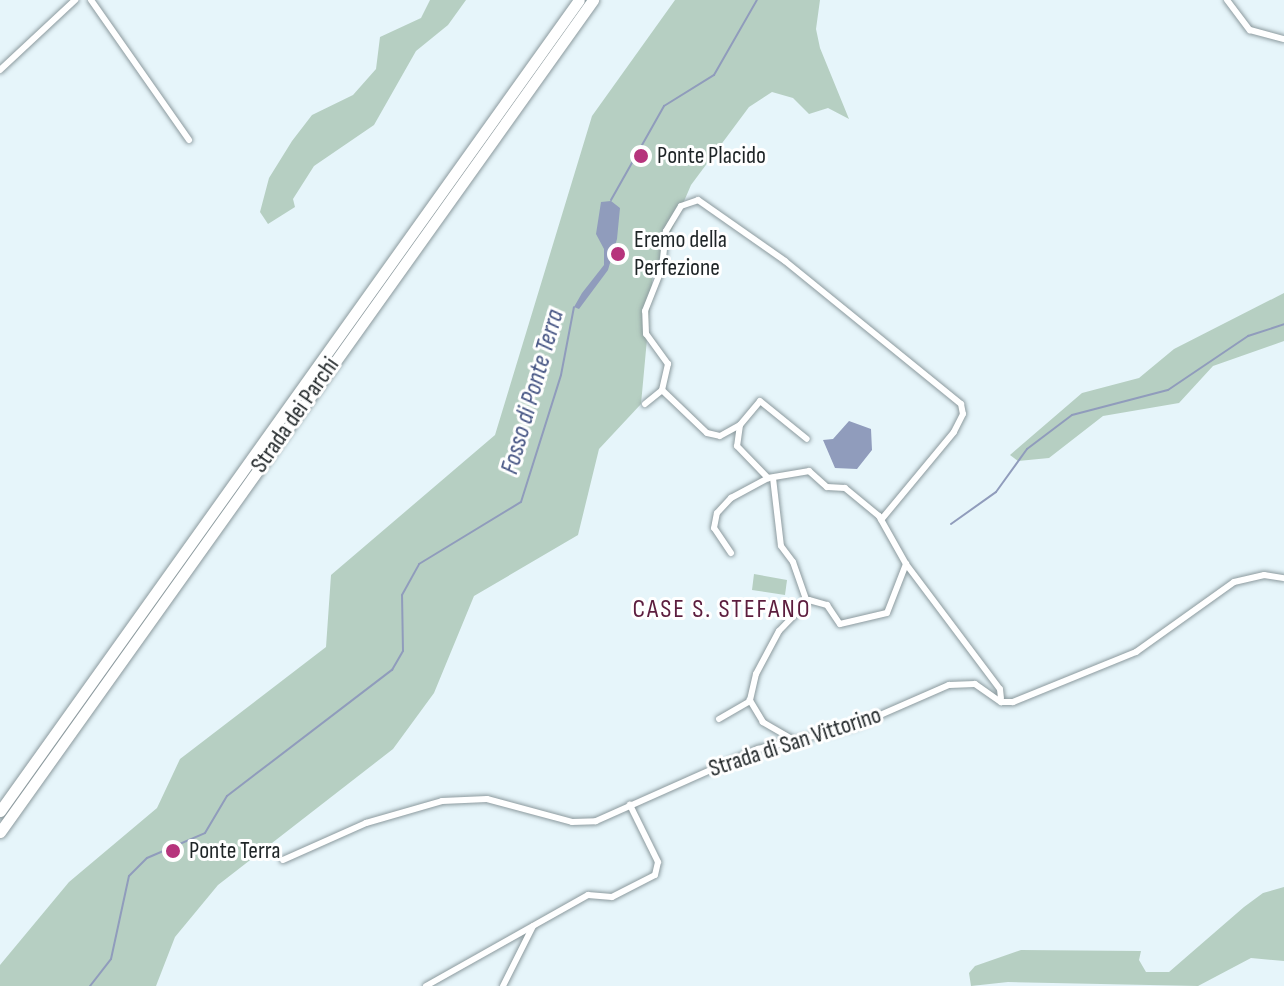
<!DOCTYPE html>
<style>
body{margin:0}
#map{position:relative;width:1284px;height:986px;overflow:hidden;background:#e6f5fa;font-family:"Sofia Sans Condensed",sans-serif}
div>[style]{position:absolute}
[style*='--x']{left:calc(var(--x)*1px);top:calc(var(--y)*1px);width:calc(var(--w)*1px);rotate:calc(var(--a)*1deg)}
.green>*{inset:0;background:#b6cfc2}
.water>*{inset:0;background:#909cbc}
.stream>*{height:2px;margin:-1px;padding:0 1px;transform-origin:1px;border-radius:1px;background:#909cbc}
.roads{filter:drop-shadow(0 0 2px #8c9a9e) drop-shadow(0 0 2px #8c9a9e)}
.street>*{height:6px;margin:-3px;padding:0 3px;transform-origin:3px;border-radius:3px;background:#fff}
.highway>*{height:11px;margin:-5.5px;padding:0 5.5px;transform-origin:5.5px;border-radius:5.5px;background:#fff}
.dots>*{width:22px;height:22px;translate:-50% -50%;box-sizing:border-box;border:4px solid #fff;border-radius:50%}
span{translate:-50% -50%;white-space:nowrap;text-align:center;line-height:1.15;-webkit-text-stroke:6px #fff;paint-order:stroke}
.poi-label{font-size:24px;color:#1f2527}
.left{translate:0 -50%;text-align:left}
.street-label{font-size:24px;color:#1f2527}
.water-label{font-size:26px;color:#465584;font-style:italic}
.neighbourhood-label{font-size:26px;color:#5c1d3e;letter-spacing:2px}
</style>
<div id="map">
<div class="green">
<div style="clip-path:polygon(430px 0,466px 0,448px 25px,416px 51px,374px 125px,314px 166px,293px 199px,295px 207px,268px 224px,260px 212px,269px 178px,292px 141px,312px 115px,353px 95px,376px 69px,380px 37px,421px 18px)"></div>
<div style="clip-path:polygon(675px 0,820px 0,816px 29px,820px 48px,849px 119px,828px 108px,809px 114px,793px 98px,772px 92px,749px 107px,691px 185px,653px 274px,641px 404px,599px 449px,578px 535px,474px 596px,434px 693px,393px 749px,218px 885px,175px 937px,156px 986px,0 986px,0 965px,69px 882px,157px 808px,180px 759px,326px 647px,331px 575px,495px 435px,592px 116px)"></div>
<div style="clip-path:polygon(1284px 293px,1284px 341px,1213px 366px,1179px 403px,1103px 416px,1049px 458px,1018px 461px,1010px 455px,1082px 393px,1139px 378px,1174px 349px)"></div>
<div style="clip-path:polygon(754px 574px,787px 580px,785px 595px,752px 590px)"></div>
<div style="clip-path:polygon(1284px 887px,1284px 961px,1251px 958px,1198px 986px,1008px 982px,971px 986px,969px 973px,975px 966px,1021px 950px,1141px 951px,1139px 960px,1146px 972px,1169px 972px,1244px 907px,1263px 893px)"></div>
</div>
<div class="water">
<div style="clip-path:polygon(611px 201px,620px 208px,617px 239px,608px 270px,579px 309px,574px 307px,582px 293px,604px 265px,604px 249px,596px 234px,601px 202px)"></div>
<div style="clip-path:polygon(849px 421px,871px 429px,872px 450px,857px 469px,835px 468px,823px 440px,833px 439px)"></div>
</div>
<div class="stream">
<div style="--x:611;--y:200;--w:108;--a:-60.6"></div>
<div style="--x:664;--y:106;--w:59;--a:-31.8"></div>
<div style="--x:714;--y:75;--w:86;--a:-60.2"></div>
<div style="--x:951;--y:524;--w:55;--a:-35.4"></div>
<div style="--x:996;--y:492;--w:53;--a:-54.2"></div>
<div style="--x:1027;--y:449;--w:56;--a:-37.1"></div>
<div style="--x:1072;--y:415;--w:99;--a:-14.6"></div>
<div style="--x:1168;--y:390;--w:97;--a:-34"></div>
<div style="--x:1248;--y:336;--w:38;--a:-18"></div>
<div style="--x:90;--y:986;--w:34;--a:-52"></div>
<div style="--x:111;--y:959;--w:85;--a:-77.8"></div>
<div style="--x:129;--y:876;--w:25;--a:-45"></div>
<div style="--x:147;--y:858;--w:63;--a:-23.3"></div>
<div style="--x:205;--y:833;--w:43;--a:-59.3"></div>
<div style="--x:227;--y:796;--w:208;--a:-37.4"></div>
<div style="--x:392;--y:670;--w:22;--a:-60"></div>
<div style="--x:403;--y:651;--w:56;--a:-91"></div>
<div style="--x:402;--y:595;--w:35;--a:-61"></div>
<div style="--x:419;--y:564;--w:119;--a:-31.3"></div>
<div style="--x:521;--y:502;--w:133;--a:-72.5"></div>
<div style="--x:561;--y:375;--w:69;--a:-79.2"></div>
</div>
<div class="roads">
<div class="street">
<div style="--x:91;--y:0;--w:171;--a:55"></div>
<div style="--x:1227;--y:0;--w:38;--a:53"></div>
<div style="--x:1250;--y:30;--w:35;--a:15"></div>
<div style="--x:0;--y:70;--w:103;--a:-43"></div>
<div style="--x:662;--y:390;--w:27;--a:-77"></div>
<div style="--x:668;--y:364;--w:37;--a:-126"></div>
<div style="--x:646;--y:334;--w:23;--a:-92"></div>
<div style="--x:645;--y:311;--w:46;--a:-68.4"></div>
<div style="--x:662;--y:268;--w:37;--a:-84"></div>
<div style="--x:666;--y:231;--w:29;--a:-59"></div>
<div style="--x:681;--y:206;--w:18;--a:-19"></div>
<div style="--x:698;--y:200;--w:106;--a:35"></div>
<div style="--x:785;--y:261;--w:227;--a:39.1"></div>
<div style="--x:961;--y:404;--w:10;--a:79"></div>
<div style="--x:963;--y:414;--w:20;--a:117"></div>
<div style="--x:954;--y:432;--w:114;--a:129.7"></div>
<div style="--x:645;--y:404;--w:22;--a:-39"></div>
<div style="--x:662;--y:390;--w:62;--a:43.7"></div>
<div style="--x:707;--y:433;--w:13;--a:13"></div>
<div style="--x:720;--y:436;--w:23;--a:-29"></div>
<div style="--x:740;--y:425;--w:21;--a:98"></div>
<div style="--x:737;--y:446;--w:45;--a:45.9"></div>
<div style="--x:768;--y:478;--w:42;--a:-9.7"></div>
<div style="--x:809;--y:471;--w:24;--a:42"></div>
<div style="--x:827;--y:487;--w:18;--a:3"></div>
<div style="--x:845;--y:488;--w:44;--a:39.5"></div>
<div style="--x:879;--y:516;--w:55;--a:60.6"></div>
<div style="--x:906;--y:564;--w:156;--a:53.1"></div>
<div style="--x:1000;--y:689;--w:9;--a:84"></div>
<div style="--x:740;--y:425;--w:31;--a:-50"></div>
<div style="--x:760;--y:401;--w:60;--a:39"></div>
<div style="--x:773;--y:478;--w:68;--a:83.3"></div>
<div style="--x:781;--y:546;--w:20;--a:53"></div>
<div style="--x:793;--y:562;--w:42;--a:70.7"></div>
<div style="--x:731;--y:553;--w:30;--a:-124"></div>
<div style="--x:714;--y:528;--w:15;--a:-79"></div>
<div style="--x:717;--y:513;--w:21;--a:-47"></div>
<div style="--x:731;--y:498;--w:42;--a:-28.4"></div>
<div style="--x:719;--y:719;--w:36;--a:-30"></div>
<div style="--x:792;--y:739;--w:34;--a:-150"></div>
<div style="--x:763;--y:722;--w:26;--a:-121"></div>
<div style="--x:750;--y:700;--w:27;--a:-77"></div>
<div style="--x:756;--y:674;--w:49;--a:-61.9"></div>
<div style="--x:779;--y:631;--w:43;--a:-45.9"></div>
<div style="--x:809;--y:600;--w:19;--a:16"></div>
<div style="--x:827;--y:605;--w:23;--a:56"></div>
<div style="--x:840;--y:624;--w:48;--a:-13.2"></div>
<div style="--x:887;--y:613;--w:53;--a:-68.8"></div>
<div style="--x:283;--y:860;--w:91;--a:-24"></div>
<div style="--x:366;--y:823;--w:79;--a:-16.1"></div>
<div style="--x:442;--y:801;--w:45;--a:-2.5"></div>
<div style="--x:487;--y:799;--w:88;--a:15.1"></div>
<div style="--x:572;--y:822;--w:24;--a:-2"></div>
<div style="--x:596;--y:821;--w:177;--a:-24"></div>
<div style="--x:758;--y:749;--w:100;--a:-13.3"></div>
<div style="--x:855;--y:726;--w:103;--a:-23.6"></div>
<div style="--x:949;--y:685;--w:26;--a:-2"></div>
<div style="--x:975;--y:684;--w:32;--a:35"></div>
<div style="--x:1001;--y:702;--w:12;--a:0"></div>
<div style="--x:1013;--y:702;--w:133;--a:-22.1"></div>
<div style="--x:1136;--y:652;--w:120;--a:-35.5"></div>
<div style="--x:1234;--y:582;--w:31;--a:-13"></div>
<div style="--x:1264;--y:575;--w:20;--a:9"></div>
<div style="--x:426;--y:986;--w:186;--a:-29.3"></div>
<div style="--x:588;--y:895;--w:24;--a:5"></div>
<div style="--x:612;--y:897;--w:48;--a:-27.1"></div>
<div style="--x:655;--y:875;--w:13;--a:-77"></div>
<div style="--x:658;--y:862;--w:64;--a:-116.2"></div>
<div style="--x:503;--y:986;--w:67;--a:-63.4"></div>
</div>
<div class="highway">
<div style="--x:0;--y:811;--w:996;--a:-54.48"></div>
<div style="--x:0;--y:832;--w:1022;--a:-54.52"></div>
</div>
</div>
<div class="dots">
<div style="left:641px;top:156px;background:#b6347c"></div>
<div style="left:618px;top:254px;background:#b6347c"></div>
<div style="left:173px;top:851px;background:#b6347c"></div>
</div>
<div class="poi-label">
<span class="left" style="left:657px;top:156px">Ponte Placido</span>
<span class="left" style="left:634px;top:254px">Eremo della<br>Perfezione</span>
<span class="left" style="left:189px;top:851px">Ponte Terra</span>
</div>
<div class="street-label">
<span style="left:295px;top:415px;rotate:-55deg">Strada dei Parchi</span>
<span style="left:795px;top:742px;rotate:-18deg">Strada di San Vittorino</span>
</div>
<div class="water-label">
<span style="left:533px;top:392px;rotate:-74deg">Fosso di Ponte Terra</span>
</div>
<div class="neighbourhood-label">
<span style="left:722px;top:610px">CASE S. STEFANO</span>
</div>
</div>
